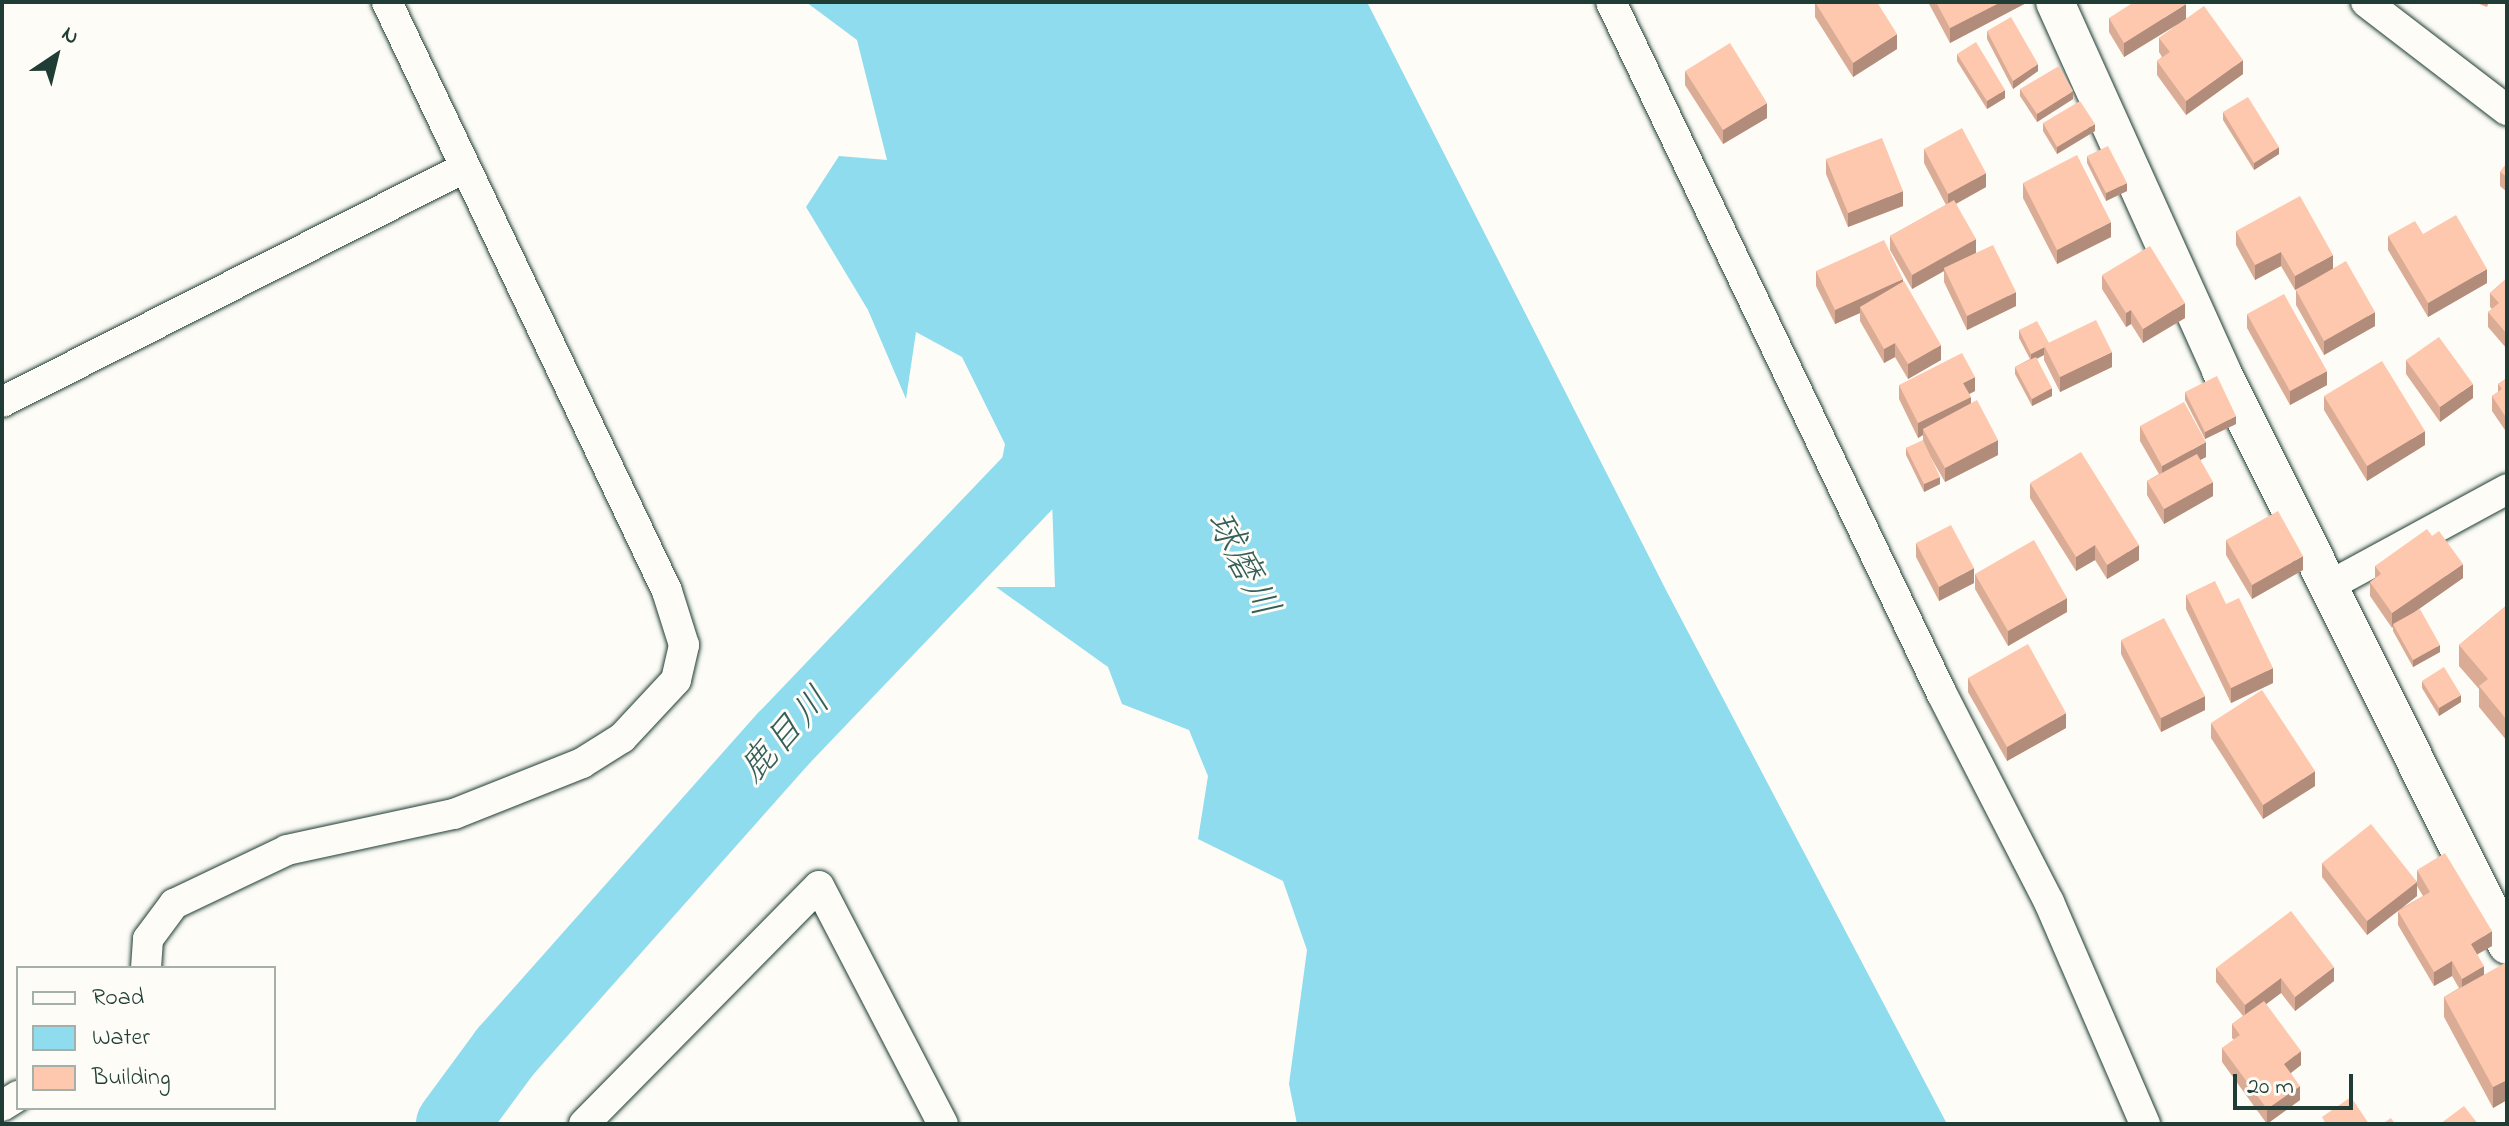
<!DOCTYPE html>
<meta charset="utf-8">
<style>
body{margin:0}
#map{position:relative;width:2509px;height:1126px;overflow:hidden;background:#fdfcf7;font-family:"Indie Flower","Klee One",sans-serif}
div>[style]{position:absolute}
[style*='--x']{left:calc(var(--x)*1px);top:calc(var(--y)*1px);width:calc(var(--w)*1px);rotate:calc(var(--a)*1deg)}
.water>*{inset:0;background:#8edced}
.river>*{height:72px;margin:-36px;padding:0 36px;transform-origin:36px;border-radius:36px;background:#8edced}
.roads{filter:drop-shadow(0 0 2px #1f3d34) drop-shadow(0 0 2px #1f3d34)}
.minor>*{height:30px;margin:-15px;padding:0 15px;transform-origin:15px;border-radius:15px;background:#fdfcf7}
.tertiary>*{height:38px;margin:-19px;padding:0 19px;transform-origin:19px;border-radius:19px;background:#fdfcf7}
.wall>*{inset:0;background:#daac96}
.shaded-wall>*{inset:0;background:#b28c7a}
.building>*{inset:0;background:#fec8af}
span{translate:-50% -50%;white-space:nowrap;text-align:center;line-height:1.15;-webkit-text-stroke:6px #fdfcf7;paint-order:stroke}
.water-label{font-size:38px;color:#355d59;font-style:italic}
.frame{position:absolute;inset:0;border:4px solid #1f3d34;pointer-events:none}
.legend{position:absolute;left:16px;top:966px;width:260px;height:144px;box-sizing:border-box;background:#fdfcf7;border:2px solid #a4b0a9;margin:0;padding:10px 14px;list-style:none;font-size:24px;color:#1f3d34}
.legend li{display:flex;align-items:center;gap:16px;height:40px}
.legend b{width:40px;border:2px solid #a4b0a9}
.north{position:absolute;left:16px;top:16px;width:80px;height:80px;-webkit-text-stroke:6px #fdfcf7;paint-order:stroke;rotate:35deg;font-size:22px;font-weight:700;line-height:32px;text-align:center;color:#1f3d34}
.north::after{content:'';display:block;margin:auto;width:28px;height:36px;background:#1f3d34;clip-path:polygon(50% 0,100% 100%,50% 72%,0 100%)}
.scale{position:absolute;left:2233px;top:1074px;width:120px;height:36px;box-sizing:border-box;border:4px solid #1f3d34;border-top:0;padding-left:10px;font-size:24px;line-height:28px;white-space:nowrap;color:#1f3d34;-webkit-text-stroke:6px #fdfcf7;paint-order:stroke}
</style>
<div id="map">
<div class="water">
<div style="clip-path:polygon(806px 2px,1367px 2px,1667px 592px,1947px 1124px,1297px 1124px,1289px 1084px,1307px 950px,1283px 881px,1198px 839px,1208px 776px,1189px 730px,1122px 704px,1108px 667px,996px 587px,1055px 587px,1052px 499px,997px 485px,1005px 444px,962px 357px,916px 332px,906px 399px,868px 310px,806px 207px,839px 156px,887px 160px,857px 40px)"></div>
</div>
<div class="river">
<div style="--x:452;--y:1124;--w:89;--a:-53.6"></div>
<div style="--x:505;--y:1052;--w:420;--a:-48.4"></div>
<div style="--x:784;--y:738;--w:439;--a:-46.3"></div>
</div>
<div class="roads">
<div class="minor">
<div style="--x:1611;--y:2;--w:767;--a:64.44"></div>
<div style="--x:1942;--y:694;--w:234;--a:62.8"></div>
<div style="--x:2049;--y:902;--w:242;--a:66.6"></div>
<div style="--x:2366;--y:2;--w:178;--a:37.5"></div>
<div style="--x:2;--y:402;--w:516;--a:-26.86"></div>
<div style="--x:2325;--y:588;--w:207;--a:-28.5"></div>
<div style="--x:146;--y:968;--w:29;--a:-86"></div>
<div style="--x:148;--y:939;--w:44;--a:-53.4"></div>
<div style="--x:174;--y:904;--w:125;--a:-25.5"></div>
<div style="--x:287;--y:850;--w:171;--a:-12.2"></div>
<div style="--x:454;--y:814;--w:138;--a:-21.7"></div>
<div style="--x:582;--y:763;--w:47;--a:-32"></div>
<div style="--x:622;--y:738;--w:79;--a:-47"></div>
<div style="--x:676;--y:680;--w:36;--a:-77"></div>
<div style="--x:684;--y:645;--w:57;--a:-107.5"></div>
<div style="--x:667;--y:591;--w:652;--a:-115.43"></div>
<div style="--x:2;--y:1106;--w:19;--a:-32"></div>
<div style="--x:584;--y:1124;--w:334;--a:-45.4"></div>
<div style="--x:819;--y:886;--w:268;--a:62.5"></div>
</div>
<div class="tertiary">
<div style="--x:2055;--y:2;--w:404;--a:65.7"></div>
<div style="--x:2221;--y:370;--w:642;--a:63.55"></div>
</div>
</div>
<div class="wall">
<div style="clip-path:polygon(1928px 2px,2028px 2px,1950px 43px)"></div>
<div style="clip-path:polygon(2474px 2px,2489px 2px,2487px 7px)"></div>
<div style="clip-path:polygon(1815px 3px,1897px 49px,1853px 77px,1815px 17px)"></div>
<div style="clip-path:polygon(2109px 18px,2186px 18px,2243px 74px,2186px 115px,2157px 75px,2157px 61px,2162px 57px,2159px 52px,2159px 38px,2180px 23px,2124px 57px,2109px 32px)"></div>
<div style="clip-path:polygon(1987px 31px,2038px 71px,2013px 89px,1987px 39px)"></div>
<div style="clip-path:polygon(1957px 54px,2005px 98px,1987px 109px,1957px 61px)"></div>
<div style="clip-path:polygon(1685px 71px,1767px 118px,1723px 144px,1685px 85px)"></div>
<div style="clip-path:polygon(2020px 89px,2073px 99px,2037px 122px,2020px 96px)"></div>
<div style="clip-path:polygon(2223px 112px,2279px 154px,2254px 170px,2223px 120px)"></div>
<div style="clip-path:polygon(2043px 123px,2095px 131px,2057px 154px,2043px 131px)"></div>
<div style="clip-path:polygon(1924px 149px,1986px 187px,1956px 204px,1976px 253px,2016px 306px,1967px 330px,1944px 282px,1944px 271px,1912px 289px,1890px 250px,1890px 236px,1946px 205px,1924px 163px)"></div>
<div style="clip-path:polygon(2087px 156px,2127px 191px,2106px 201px,2087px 163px)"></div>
<div style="clip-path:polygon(1826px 159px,1903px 206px,1848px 227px,1826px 174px)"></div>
<div style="clip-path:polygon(2507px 163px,2507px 192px,2500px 186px,2500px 172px)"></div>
<div style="clip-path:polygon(2023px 183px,2111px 237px,2057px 264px,2023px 198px)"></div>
<div style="clip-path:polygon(2236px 231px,2333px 269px,2375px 326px,2324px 355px,2296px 305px,2296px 290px,2315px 279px,2295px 290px,2281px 266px,2255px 280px,2236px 245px)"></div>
<div style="clip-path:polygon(2423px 234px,2487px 283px,2428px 317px,2388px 250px,2388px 236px)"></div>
<div style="clip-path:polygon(1816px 271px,1903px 282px,1941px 360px,1908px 379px,1895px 357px,1884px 363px,1860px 321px,1860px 313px,1835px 324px,1816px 286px)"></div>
<div style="clip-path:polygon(2102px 275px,2185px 318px,2143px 343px,2131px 324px,2126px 327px,2102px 289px)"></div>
<div style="clip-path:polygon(2507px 278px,2507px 349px,2488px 327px,2488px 312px,2492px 309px,2490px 307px,2490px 293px)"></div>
<div style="clip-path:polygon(2247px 314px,2327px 385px,2290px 405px,2247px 328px)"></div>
<div style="clip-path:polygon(2019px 330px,2049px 343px,2112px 367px,2060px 392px,2044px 360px,2044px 355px,2037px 359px,2052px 396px,2032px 406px,2015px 374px,2015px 367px,2030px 359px,2019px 338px)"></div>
<div style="clip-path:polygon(2406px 360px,2473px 398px,2440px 422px,2406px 374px)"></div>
<div style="clip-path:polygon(2507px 378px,2507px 433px,2492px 411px,2492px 396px,2498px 392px,2498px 384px)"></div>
<div style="clip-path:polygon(1899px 385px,1975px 391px,1969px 394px,1971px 404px,1998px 455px,1945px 482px,1930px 456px,1940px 484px,1924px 492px,1906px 455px,1906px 448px,1923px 441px,1923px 435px,1918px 438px,1899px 399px)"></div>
<div style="clip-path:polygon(2185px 392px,2236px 424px,2205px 439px,2185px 400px)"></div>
<div style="clip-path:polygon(2324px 396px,2425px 445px,2367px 481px,2324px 410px)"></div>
<div style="clip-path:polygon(2140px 426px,2206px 457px,2200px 460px,2213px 496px,2164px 524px,2147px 495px,2147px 481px,2159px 474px,2140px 441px)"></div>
<div style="clip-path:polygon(2030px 483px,2139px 560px,2107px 579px,2095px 560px,2076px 571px,2030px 498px)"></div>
<div style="clip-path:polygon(2226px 540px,2303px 570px,2252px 599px,2226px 555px)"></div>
<div style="clip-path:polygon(1916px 543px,1974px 583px,1939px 601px,1916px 557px)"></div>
<div style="clip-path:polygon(2375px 566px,2463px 578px,2414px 612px,2440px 652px,2413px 667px,2393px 631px,2393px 627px,2392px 628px,2370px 596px,2370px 582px,2375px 578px)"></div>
<div style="clip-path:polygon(1975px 574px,2067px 612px,2008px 646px,1975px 589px)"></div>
<div style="clip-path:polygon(2186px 595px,2226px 604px,2273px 683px,2231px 703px,2186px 609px)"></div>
<div style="clip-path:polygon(2507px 605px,2507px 741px,2479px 707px,2479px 689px,2459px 666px,2459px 645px)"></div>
<div style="clip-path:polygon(2121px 640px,2205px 710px,2161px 732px,2121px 654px)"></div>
<div style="clip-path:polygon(1968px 678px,2066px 728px,2007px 761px,1968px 692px)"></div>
<div style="clip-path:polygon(2422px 681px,2461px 702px,2439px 716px,2422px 688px)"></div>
<div style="clip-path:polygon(2211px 723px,2315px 786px,2263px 819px,2211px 738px)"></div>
<div style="clip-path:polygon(evenodd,2322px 863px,2417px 881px,2417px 870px,2492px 946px,2477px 954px,2484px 975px,2507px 966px,2507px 1100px,2493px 1108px,2444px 1017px,2444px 997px,2459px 988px,2452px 976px,2434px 986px,2398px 925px,2398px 911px,2367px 935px,2322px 877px,2322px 863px,2417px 886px,2423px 896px,2402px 908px,2417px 896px,2417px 886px)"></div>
<div style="clip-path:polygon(2216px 968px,2334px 981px,2295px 1011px,2281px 993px,2266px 1004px,2301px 1065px,2291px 1073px,2300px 1100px,2267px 1124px,2222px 1062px,2222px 1048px,2234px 1040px,2232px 1038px,2232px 1024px,2243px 1016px,2216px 982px)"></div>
</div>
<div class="shaded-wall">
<div style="clip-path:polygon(2001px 2px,2028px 2px,1950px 43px,1950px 28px)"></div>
<div style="clip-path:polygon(2186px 4px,2186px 19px,2124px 57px,2124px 43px)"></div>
<div style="clip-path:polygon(1897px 34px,1897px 49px,1853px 77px,1853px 63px)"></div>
<div style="clip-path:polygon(2243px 60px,2243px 74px,2186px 115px,2186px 101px)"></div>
<div style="clip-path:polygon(2038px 64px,2038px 71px,2013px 89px,2013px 81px)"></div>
<div style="clip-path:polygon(2005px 90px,2005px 98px,1987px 109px,1987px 101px)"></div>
<div style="clip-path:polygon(2073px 91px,2073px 99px,2037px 122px,2037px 114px)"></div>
<div style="clip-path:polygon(1767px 103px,1767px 118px,1723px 144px,1723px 130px)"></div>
<div style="clip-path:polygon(2095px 124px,2095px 131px,2057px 154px,2057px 147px)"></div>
<div style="clip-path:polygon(2279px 147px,2279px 154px,2254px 170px,2254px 163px)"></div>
<div style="clip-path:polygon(1986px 173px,1986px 187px,1948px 208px,1948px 194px)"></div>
<div style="clip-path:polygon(2127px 183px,2127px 191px,2106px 201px,2106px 193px)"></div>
<div style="clip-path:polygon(1903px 191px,1903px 206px,1848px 227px,1848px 213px)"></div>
<div style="clip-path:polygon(2111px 222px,2111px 237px,2057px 264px,2057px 250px)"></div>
<div style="clip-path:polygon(1976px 239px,1976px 253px,1944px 268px,1944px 271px,1912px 289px,1912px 275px)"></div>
<div style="clip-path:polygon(2281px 252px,2281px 266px,2255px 280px,2255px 265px)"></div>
<div style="clip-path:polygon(2333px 255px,2333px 269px,2295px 290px,2295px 276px)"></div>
<div style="clip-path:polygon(2487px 269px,2487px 283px,2428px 317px,2428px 303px)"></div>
<div style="clip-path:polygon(1903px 279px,1903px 294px,1860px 307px,1860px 313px,1835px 324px,1835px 310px)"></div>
<div style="clip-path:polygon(2016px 292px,2016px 306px,1967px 330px,1967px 316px)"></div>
<div style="clip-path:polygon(2185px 303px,2185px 318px,2143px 343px,2143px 329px)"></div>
<div style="clip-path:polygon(2131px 310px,2131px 324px,2126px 327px,2126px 313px)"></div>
<div style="clip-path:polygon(2375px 312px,2375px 326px,2324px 355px,2324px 341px)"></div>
<div style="clip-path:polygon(1895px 343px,1895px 357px,1884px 363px,1884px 349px)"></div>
<div style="clip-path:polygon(1941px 345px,1941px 360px,1908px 379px,1908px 364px)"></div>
<div style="clip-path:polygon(2044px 347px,2044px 355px,2031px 361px,2031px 354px)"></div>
<div style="clip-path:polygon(2112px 352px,2112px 367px,2060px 392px,2060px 377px)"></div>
<div style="clip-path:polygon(2327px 371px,2327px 385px,2290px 405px,2290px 391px)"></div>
<div style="clip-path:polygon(1975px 377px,1975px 391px,1963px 397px,1963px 383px)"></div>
<div style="clip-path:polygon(2473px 384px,2473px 398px,2440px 422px,2440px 407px)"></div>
<div style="clip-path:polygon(2052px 388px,2052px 396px,2032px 406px,2032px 399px)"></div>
<div style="clip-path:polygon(1971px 397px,1971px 412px,1923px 429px,1923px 435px,1918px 438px,1918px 423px)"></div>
<div style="clip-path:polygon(2236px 416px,2236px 424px,2205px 439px,2205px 432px)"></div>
<div style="clip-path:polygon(2425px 431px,2425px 445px,2367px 481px,2367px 466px)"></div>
<div style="clip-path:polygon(1998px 440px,1998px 455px,1945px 482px,1945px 468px)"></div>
<div style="clip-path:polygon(2206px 442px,2206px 457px,2162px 480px,2162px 466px)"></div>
<div style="clip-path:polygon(1940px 477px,1940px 484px,1924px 492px,1924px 484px)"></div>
<div style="clip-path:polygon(2213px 482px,2213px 496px,2164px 524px,2164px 509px)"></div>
<div style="clip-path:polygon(2095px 545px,2095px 560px,2076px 571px,2076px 557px)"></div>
<div style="clip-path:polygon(2139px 545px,2139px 560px,2107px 579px,2107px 565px)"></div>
<div style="clip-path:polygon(2303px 556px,2303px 570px,2252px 599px,2252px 585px)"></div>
<div style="clip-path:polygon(2463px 564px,2463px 578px,2395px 626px,2393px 624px,2392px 628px,2392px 613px)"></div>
<div style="clip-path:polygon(1974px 568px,1974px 583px,1939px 601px,1939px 587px)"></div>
<div style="clip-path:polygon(2067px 598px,2067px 612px,2008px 646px,2008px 631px)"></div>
<div style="clip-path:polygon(2440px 645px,2440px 652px,2413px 667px,2413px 660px)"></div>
<div style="clip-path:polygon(2273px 668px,2273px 683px,2231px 703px,2231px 688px)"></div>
<div style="clip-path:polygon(2461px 695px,2461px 702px,2439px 716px,2439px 708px)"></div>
<div style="clip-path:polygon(2205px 696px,2205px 710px,2161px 732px,2161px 718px)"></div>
<div style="clip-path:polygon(2066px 713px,2066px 728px,2007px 761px,2007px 747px)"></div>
<div style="clip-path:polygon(2315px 771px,2315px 786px,2263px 819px,2263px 805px)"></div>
<div style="clip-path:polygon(2417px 882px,2417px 896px,2367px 935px,2367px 921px)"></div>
<div style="clip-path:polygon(2492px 931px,2492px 946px,2471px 958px,2471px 944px)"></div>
<div style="clip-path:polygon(2452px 961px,2452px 976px,2434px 986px,2434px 972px)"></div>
<div style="clip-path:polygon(2484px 966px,2484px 980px,2462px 993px,2462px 979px)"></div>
<div style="clip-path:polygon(2334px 967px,2334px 981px,2295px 1011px,2295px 997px)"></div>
<div style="clip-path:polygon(2281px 978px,2281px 993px,2245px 1020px,2245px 1005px)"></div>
<div style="clip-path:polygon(2301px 1051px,2301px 1065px,2284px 1078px,2284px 1064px)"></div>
<div style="clip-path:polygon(2507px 1080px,2507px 1100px,2493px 1108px,2493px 1087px)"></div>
<div style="clip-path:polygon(2300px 1086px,2300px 1100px,2267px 1124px,2267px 1109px)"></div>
</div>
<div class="building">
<div style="clip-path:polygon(1815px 2px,1877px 2px,1897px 34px,1853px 63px)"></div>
<div style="clip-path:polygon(1936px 2px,2001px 2px,1950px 28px)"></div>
<div style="clip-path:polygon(2134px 2px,2185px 2px,2186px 4px,2124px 43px,2109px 18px)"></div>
<div style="clip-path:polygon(2204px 6px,2243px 60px,2186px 101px,2157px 61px,2170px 52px,2159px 38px)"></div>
<div style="clip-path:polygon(2011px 17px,2038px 64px,2013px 81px,1987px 31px)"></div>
<div style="clip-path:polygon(1976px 42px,2005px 90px,1987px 101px,1957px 54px)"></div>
<div style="clip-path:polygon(1730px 43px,1767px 103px,1723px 130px,1685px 71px)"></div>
<div style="clip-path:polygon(2059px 66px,2073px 91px,2037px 114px,2020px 89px)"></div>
<div style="clip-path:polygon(2248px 97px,2279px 147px,2254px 163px,2223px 112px)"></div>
<div style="clip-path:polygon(2080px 101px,2095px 124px,2057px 147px,2043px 123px)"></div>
<div style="clip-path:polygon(1962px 128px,1986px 173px,1948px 194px,1924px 149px)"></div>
<div style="clip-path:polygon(1882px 138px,1903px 191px,1848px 213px,1826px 159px)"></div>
<div style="clip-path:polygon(2108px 146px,2127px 183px,2106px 193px,2087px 156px)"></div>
<div style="clip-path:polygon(2077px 155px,2111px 222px,2057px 250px,2023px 183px)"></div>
<div style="clip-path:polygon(2507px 163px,2507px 177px,2500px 172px)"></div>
<div style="clip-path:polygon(2300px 196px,2333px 255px,2295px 276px,2281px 252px,2255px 265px,2236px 231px)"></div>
<div style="clip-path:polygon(1954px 200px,1976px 239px,1912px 275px,1890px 236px)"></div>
<div style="clip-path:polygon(2456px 215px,2487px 269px,2428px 303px,2388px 236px,2415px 221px,2423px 234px)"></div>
<div style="clip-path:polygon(1884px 240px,1903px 279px,1835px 310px,1816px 271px)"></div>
<div style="clip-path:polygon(1993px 245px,2016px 292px,1967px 316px,1944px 268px)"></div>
<div style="clip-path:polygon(2150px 246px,2185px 303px,2143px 329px,2131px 310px,2126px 313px,2102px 275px)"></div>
<div style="clip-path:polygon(2346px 261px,2375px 312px,2324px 341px,2296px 290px)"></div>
<div style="clip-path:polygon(2507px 278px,2507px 334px,2488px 312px,2499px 303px,2490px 293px)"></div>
<div style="clip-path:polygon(1904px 281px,1941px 345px,1908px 364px,1895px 343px,1884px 349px,1860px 307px)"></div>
<div style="clip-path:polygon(2284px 294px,2327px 371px,2290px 391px,2247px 314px)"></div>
<div style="clip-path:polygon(2096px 320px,2112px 352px,2060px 377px,2044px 345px)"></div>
<div style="clip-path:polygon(2037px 321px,2049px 343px,2044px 345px,2045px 347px,2031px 354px,2019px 330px)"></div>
<div style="clip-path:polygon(2439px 337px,2473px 384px,2440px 407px,2406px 360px)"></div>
<div style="clip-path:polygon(1962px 353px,1975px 377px,1963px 383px,1971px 397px,1918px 423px,1899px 385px)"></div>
<div style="clip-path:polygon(2036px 357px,2052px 388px,2032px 399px,2015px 367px)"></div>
<div style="clip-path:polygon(2382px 361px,2425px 431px,2367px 466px,2324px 396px)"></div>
<div style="clip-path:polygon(2217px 376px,2236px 416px,2205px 432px,2185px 392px)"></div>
<div style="clip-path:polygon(2507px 378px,2507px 419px,2492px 396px,2502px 389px,2498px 384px)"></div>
<div style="clip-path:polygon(1977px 400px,1998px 440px,1945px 468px,1923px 429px)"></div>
<div style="clip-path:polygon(2184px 402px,2206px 442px,2162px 466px,2140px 426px)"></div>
<div style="clip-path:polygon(1923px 440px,1940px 477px,1924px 484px,1906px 448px)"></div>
<div style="clip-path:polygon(2081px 452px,2139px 545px,2107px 565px,2095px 545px,2076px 557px,2030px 483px)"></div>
<div style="clip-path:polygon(2197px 454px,2213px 482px,2164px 509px,2147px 481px)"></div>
<div style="clip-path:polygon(2278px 511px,2303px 556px,2252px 585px,2226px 540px)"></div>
<div style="clip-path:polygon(1951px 525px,1974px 568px,1939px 587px,1916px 543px)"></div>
<div style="clip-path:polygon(2427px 529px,2432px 536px,2439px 531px,2463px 564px,2392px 613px,2370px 582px,2381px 574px,2375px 566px)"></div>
<div style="clip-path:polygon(2034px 540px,2067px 598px,2008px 631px,1975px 574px)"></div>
<div style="clip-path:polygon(2215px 581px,2226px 604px,2239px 598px,2273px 668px,2231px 688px,2186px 595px)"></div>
<div style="clip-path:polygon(2507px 605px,2507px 720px,2479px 686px,2488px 679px,2459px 645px)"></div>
<div style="clip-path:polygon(2420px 609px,2440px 645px,2413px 660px,2393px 624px)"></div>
<div style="clip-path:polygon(2164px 618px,2205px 696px,2161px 718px,2121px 640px)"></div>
<div style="clip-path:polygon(2028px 644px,2066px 713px,2007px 747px,1968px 678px)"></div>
<div style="clip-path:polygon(2444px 667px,2461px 695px,2439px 708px,2422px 681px)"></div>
<div style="clip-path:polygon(2262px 690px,2315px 771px,2263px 805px,2211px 723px)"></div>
<div style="clip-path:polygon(2371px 824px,2417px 882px,2367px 921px,2322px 863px)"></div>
<div style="clip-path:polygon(2445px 853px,2492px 931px,2471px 944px,2484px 966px,2462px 979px,2452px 961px,2434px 972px,2398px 911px,2430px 892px,2417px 870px)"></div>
<div style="clip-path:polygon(2291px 911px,2334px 967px,2295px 997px,2281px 978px,2245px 1005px,2216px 968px)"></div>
<div style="clip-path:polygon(2505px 963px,2507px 966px,2507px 1080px,2493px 1087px,2444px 997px)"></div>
<div style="clip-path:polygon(2264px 1001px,2301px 1051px,2284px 1064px,2300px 1086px,2267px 1109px,2222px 1048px,2240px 1035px,2232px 1024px)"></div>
<div style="clip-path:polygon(2351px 1097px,2369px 1124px,2326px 1124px,2322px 1117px)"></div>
<div style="clip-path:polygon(2464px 1106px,2478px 1124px,2440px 1124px)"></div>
<div style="clip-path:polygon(2391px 1118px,2395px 1124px,2382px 1124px)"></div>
</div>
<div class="water-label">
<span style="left:1240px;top:565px;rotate:63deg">球磨川</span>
<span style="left:787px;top:737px;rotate:-47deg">鹿目川</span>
</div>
<div class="frame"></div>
<ul class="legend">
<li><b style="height:10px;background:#fdfcf7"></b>Road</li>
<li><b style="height:22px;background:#8edced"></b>Water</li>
<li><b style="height:22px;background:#fec8af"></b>Building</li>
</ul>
<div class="north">N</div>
<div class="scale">20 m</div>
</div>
